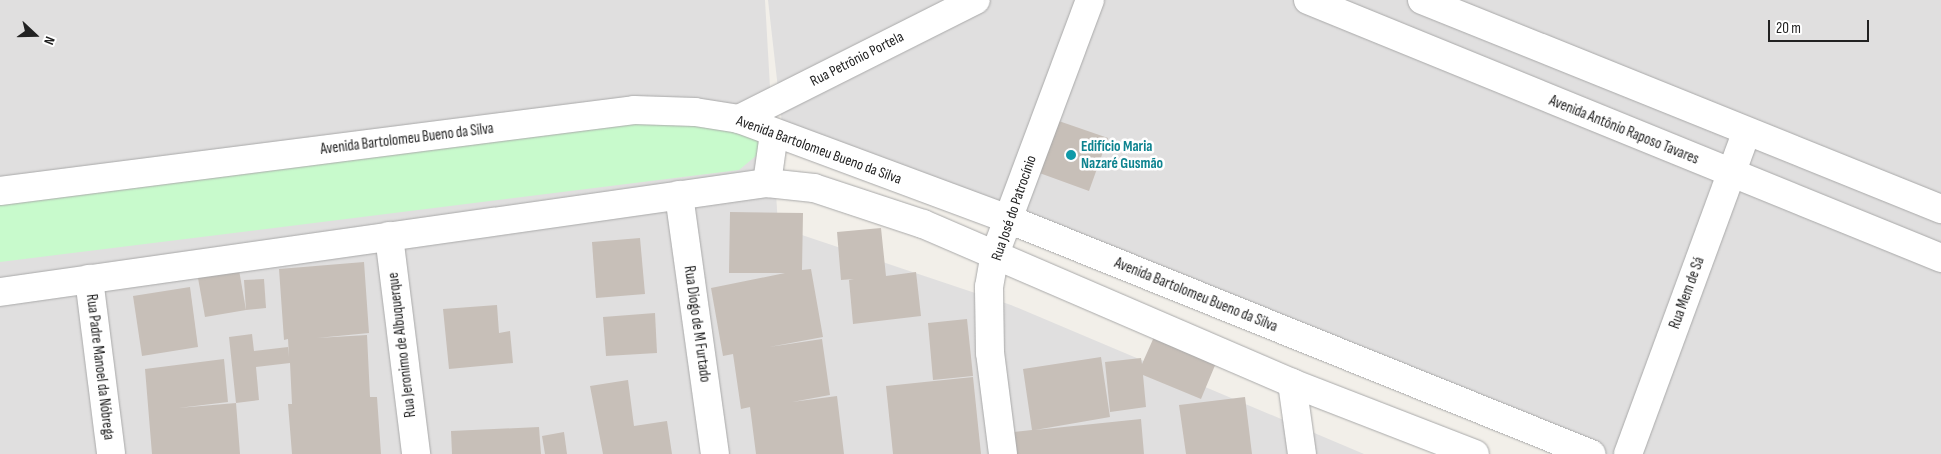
<!DOCTYPE html>
<meta charset="utf-8">
<style>
body{margin:0}
#map{position:relative;width:1941px;height:454px;overflow:hidden;background:#f2efe9;font-family:"Sofia Sans Condensed",sans-serif}
div>[style]{position:absolute}
[style*='--x']{left:calc(var(--x)*1px);top:calc(var(--y)*1px);width:calc(var(--w)*1px);rotate:calc(var(--a)*1deg)}
.residential>*{inset:0;background:#e0dfdf}
.park>*{inset:0;background:#c8facc}
.building>*{inset:0;background:#c7bfb8}
.roads{filter:drop-shadow(0 0 1px #a9a9a9) drop-shadow(0 0 1px #a9a9a9)}
.minor>*{height:28px;margin:-14px;padding:0 14px;transform-origin:14px;border-radius:14px;background:#fff}
.tertiary>*{height:28px;margin:-14px;padding:0 14px;transform-origin:14px;border-radius:14px;background:#fff}
.dots>*{width:14px;height:14px;translate:-50% -50%;box-sizing:border-box;border:2px solid #fff;border-radius:50%}
span{translate:-50% -50%;white-space:nowrap;text-align:center;line-height:1.15;-webkit-text-stroke:5px #fff;paint-order:stroke}
.street-label{font-size:15px;color:#222}
.culture-label{font-size:15px;color:#0d838f;font-weight:700}
.left{translate:0 -50%;text-align:left}
.north{position:absolute;left:10px;top:10px;width:50px;height:50px;-webkit-text-stroke:4px #fff;paint-order:stroke;rotate:111deg;font-size:14px;font-weight:700;line-height:20px;text-align:center;color:#222}
.north::after{content:'';display:block;margin:auto;width:18px;height:22px;background:#222;clip-path:polygon(50% 0,100% 100%,50% 72%,0 100%)}
.scale{position:absolute;left:1768px;top:20px;width:101px;height:22px;box-sizing:border-box;border:2px solid #222;border-top:0;padding-left:6px;font-size:15px;line-height:18px;white-space:nowrap;color:#222;-webkit-text-stroke:4px #fff;paint-order:stroke}
</style>
<div id="map">
<div class="residential">
<div style="clip-path:polygon(0 0,765px 0,778px 227px,1011px 305px,1364px 454px,0 454px)"></div>
<div style="clip-path:polygon(768px 0,1941px 0,1941px 454px,1605px 454px,1011px 219px,782px 124px)"></div>
</div>
<div class="park">
<div style="clip-path:polygon(668px 114px,775px 140px,739px 170px,0 262px,0 195px)"></div>
</div>
<div class="building">
<div style="clip-path:polygon(1053px 119px,1108px 138px,1089px 191px,1034px 171px)"></div>
<div style="clip-path:polygon(730px 212px,803px 213px,802px 270px,811px 269px,823px 337px,769px 347px,822px 339px,830px 395px,792px 402px,837px 396px,844px 454px,756px 454px,750px 407px,741px 409px,733px 354px,723px 356px,711px 288px,785px 273px,729px 273px)"></div>
<div style="clip-path:polygon(881px 228px,886px 276px,916px 272px,921px 316px,853px 324px,849px 280px,854px 279px,841px 280px,837px 232px)"></div>
<div style="clip-path:polygon(640px 238px,645px 294px,596px 298px,592px 242px)"></div>
<div style="clip-path:polygon(364px 262px,369px 333px,317px 338px,367px 335px,370px 397px,377px 397px,381px 454px,292px 454px,288px 404px,292px 404px,290px 363px,256px 367px,259px 400px,236px 403px,229px 337px,252px 334px,254px 351px,288px 347px,289px 357px,288px 339px,284px 340px,279px 269px)"></div>
<div style="clip-path:polygon(239px 270px,246px 310px,205px 317px,198px 278px)"></div>
<div style="clip-path:polygon(264px 279px,266px 308px,246px 310px,244px 280px)"></div>
<div style="clip-path:polygon(190px 287px,198px 347px,142px 356px,133px 296px)"></div>
<div style="clip-path:polygon(497px 305px,499px 333px,510px 331px,513px 363px,449px 369px,443px 309px)"></div>
<div style="clip-path:polygon(655px 313px,657px 353px,606px 356px,603px 317px)"></div>
<div style="clip-path:polygon(967px 319px,973px 376px,933px 380px,928px 323px)"></div>
<div style="clip-path:polygon(1154px 337px,1216px 363px,1201px 399px,1143px 375px,1146px 407px,1110px 412px,1105px 362px,1141px 358px,1142px 364px)"></div>
<div style="clip-path:polygon(1101px 357px,1110px 417px,1035px 430px,1141px 419px,1144px 454px,1016px 454px,1014px 432px,1032px 430px,1023px 369px)"></div>
<div style="clip-path:polygon(224px 359px,228px 402px,178px 408px,236px 403px,240px 454px,152px 454px,145px 369px)"></div>
<div style="clip-path:polygon(973px 377px,981px 454px,893px 454px,886px 386px)"></div>
<div style="clip-path:polygon(628px 380px,634px 426px,667px 421px,672px 454px,603px 454px,590px 386px)"></div>
<div style="clip-path:polygon(1245px 397px,1252px 454px,1186px 454px,1179px 405px)"></div>
<div style="clip-path:polygon(539px 427px,541px 454px,452px 454px,451px 431px)"></div>
<div style="clip-path:polygon(564px 432px,567px 454px,545px 454px,542px 436px)"></div>
</div>
<div class="roads">
<div class="minor">
<div style="--x:1308;--y:0;--w:684;--a:22.17"></div>
<div style="--x:1422;--y:0;--w:560;--a:21.93"></div>
<div style="--x:739;--y:119;--w:265;--a:-26.7"></div>
<div style="--x:679;--y:195;--w:261;--a:82.1"></div>
<div style="--x:389;--y:236;--w:220;--a:82.9"></div>
<div style="--x:89;--y:279;--w:176;--a:82.8"></div>
<div style="--x:1292;--y:383;--w:72;--a:82"></div>
<div style="--x:1003;--y:454;--w:102;--a:-97.3"></div>
<div style="--x:990;--y:353;--w:66;--a:-90.9"></div>
<div style="--x:989;--y:287;--w:34;--a:-80"></div>
<div style="--x:995;--y:254;--w:271;--a:-69.5"></div>
<div style="--x:1628;--y:454;--w:342;--a:-69.8"></div>
</div>
<div class="tertiary">
<div style="--x:767;--y:183;--w:50;--a:-82"></div>
<div style="--x:0;--y:191;--w:639;--a:-7.28"></div>
<div style="--x:634;--y:110;--w:61;--a:1.9"></div>
<div style="--x:695;--y:112;--w:45;--a:9"></div>
<div style="--x:739;--y:119;--w:287;--a:20.4"></div>
<div style="--x:1008;--y:219;--w:629;--a:21.95"></div>
<div style="--x:0;--y:292;--w:775;--a:-8.09"></div>
<div style="--x:767;--y:183;--w:47;--a:6.1"></div>
<div style="--x:814;--y:188;--w:115;--a:18.3"></div>
<div style="--x:923;--y:224;--w:402;--a:23.3"></div>
<div style="--x:1292;--y:383;--w:196;--a:21.2"></div>
</div>
</div>
<div class="dots">
<div style="left:1071px;top:155px;background:#0f9aa8"></div>
</div>
<div class="street-label">
<span style="left:857px;top:59px;rotate:-27deg">Rua Petrônio Portela</span>
<span style="left:1624px;top:130px;rotate:22deg">Avenida Antônio Raposo Tavares</span>
<span style="left:407px;top:139px;rotate:-7deg">Avenida Bartolomeu Bueno da Silva</span>
<span style="left:819px;top:150px;rotate:20deg">Avenida Bartolomeu Bueno da Silva</span>
<span style="left:1014px;top:208px;rotate:-71deg">Rua José do Patrocínio</span>
<span style="left:1687px;top:293px;rotate:-70deg">Rua Mem de Sá</span>
<span style="left:1196px;top:295px;rotate:22deg">Avenida Bartolomeu Bueno da Silva</span>
<span style="left:697px;top:324px;rotate:82deg">Rua Diogo de M Furtado</span>
<span style="left:402px;top:345px;rotate:-97deg">Rua Jeronimo de Albuquerque</span>
<span style="left:100px;top:367px;rotate:83deg">Rua Padre Manoel da Nóbrega</span>
</div>
<div class="culture-label">
<span class="left" style="left:1081px;top:155px">Edifício Maria<br>Nazaré Gusmão</span>
</div>
<div class="north">N</div>
<div class="scale">20 m</div>
</div>
